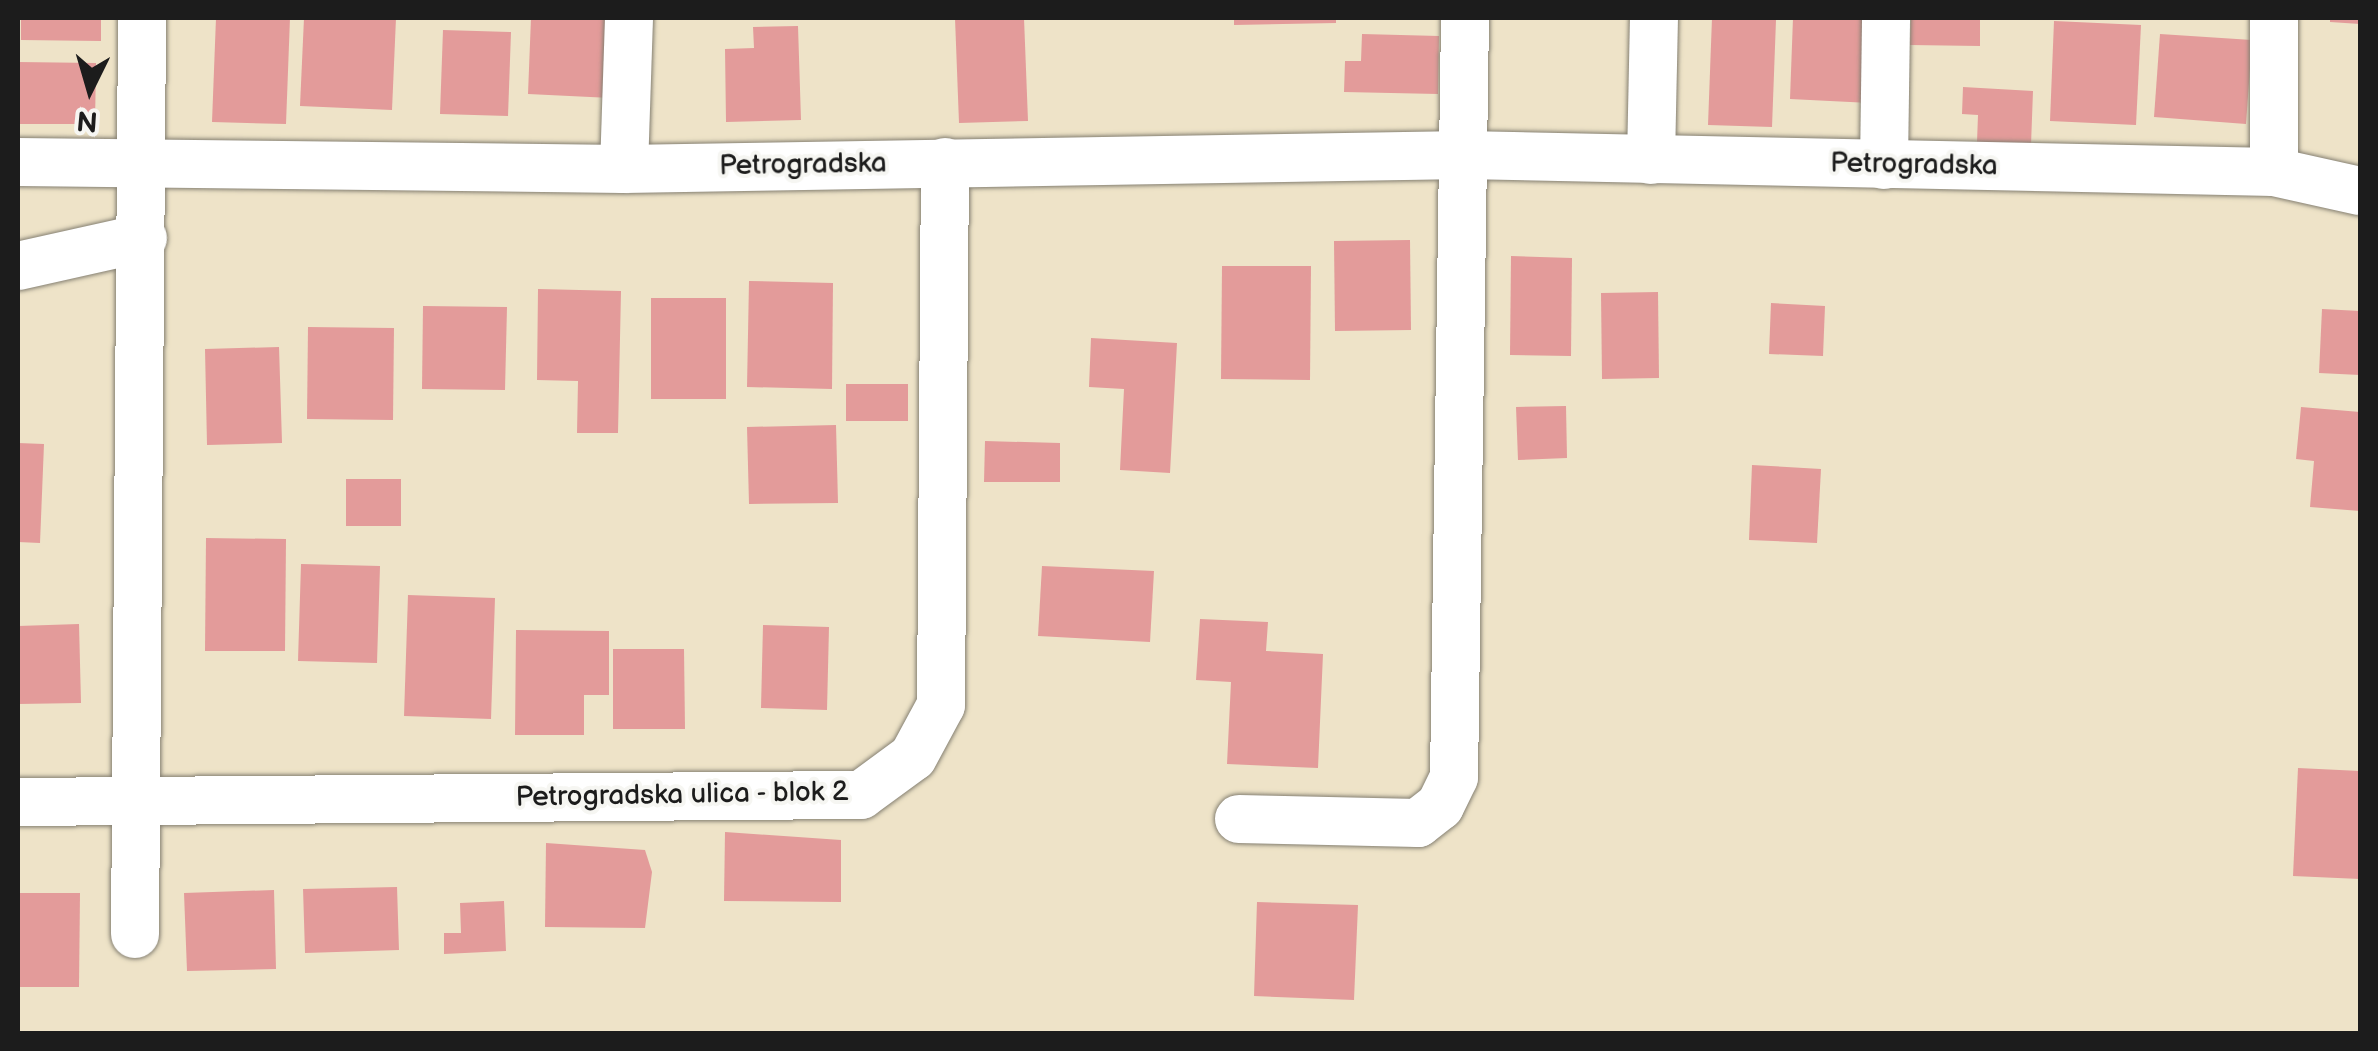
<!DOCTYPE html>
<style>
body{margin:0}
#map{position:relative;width:2378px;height:1051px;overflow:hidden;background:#eee3c8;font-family:"Balsamiq Sans",sans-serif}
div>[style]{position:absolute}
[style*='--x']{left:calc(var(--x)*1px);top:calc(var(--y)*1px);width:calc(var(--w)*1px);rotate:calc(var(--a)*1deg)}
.building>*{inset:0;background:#e39b9a}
.roads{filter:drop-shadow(0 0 2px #858072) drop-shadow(0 0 2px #858072)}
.minor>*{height:48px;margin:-24px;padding:0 24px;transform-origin:24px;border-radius:24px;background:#fff}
span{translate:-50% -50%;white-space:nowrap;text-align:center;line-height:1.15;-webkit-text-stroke:8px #f6f6f2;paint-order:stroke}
.street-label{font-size:28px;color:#1c1c1c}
.frame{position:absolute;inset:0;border:20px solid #1c1c1c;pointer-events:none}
.north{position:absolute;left:40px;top:40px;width:100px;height:100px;-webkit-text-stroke:8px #f6f6f2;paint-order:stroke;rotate:185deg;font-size:28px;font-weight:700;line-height:40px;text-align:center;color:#1c1c1c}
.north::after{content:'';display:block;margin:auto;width:35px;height:45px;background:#1c1c1c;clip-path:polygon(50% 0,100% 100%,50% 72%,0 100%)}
</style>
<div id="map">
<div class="building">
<div style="clip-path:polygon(21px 18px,101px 18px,101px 41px,21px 40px)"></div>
<div style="clip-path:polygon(216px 18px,290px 18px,286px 124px,212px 122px)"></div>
<div style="clip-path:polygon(304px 18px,396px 18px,392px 110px,300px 106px)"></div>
<div style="clip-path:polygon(531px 18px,614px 18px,611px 98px,528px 94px)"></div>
<div style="clip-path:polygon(955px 18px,1024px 18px,1028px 121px,959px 123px)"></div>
<div style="clip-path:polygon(1234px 18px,1336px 18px,1336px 23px,1234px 25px)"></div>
<div style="clip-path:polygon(1712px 18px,1776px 20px,1772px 127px,1708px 125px)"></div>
<div style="clip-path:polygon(1793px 18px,1873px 18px,1870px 103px,1790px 99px)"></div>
<div style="clip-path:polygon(1911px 18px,1980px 18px,1980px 46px,1910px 45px)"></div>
<div style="clip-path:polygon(2330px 18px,2360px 18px,2360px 24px,2330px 22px)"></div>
<div style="clip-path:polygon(2054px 21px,2141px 25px,2136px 125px,2050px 121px)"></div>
<div style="clip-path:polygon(798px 26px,801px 120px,726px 122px,725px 49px,754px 48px,753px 27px)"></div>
<div style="clip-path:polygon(443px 30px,511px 32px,508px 116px,440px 114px)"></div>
<div style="clip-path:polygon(1362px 34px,1439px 36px,1438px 94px,1344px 92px,1345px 61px,1361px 61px)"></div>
<div style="clip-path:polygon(2160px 34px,2252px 40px,2246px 124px,2154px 117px)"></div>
<div style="clip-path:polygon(18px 62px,96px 63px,95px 124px,18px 124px)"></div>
<div style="clip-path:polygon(1963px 87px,2033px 91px,2031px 145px,1977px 142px,1978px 115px,1962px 114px)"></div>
<div style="clip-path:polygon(1410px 240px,1411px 330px,1335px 331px,1334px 241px)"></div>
<div style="clip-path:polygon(1511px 256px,1572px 258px,1571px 356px,1510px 355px)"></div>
<div style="clip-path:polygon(1222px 266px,1311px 266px,1310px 380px,1221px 379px)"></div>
<div style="clip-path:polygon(749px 281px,833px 283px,832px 389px,747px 387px)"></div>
<div style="clip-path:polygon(538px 289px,621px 291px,618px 433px,577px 433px,578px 381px,537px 380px)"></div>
<div style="clip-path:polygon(1658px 292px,1659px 378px,1602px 379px,1601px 293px)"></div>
<div style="clip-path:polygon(651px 298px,726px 298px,726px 399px,651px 399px)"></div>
<div style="clip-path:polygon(1771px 303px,1825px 306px,1823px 356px,1769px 354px)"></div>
<div style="clip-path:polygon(423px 306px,507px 307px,505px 390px,422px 389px)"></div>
<div style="clip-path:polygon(2322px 309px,2360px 311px,2360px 375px,2319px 373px)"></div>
<div style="clip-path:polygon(308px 327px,394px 328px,393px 420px,307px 419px)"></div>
<div style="clip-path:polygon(1091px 338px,1177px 343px,1170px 473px,1120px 470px,1124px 389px,1089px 387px)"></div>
<div style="clip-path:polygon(279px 347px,282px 443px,207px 445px,205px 349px)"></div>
<div style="clip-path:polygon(846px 384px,908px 384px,908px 421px,846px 421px)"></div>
<div style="clip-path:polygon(1566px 406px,1567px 458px,1518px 460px,1516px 407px)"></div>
<div style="clip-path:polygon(2301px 407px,2360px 412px,2360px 511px,2310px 507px,2314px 461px,2296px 459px)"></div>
<div style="clip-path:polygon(836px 425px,838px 503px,749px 504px,747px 427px)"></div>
<div style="clip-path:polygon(985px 441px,1060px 443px,1060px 482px,984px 482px)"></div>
<div style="clip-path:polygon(18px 443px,44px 444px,40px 543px,18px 542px)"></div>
<div style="clip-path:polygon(1752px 465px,1821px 469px,1817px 543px,1749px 540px)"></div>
<div style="clip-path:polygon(346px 479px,401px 479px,401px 526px,346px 526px)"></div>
<div style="clip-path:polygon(206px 538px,286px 539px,285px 651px,205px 651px)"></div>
<div style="clip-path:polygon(301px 564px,380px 566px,377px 663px,298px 661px)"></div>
<div style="clip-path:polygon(1042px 566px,1154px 571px,1150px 642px,1038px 636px)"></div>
<div style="clip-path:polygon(408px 595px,495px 598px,491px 719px,404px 716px)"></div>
<div style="clip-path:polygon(1200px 619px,1268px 622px,1266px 651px,1323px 654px,1318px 768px,1227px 764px,1231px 682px,1196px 680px)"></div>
<div style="clip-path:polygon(79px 624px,81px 703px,18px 704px,18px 626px)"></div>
<div style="clip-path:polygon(763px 625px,829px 627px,827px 710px,761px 708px)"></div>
<div style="clip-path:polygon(516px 630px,609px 631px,609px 695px,584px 695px,584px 735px,515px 735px)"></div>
<div style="clip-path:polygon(613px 649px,684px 649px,685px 729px,613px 729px)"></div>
<div style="clip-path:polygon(2298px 768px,2360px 771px,2360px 879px,2293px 876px)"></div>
<div style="clip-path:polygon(725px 832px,841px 840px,841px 902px,724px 901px)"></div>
<div style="clip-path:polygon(546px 843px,645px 850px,652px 872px,645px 928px,545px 927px)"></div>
<div style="clip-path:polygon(397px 887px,399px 950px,305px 953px,303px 889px)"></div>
<div style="clip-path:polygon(274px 890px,276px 969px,187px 971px,184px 893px)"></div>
<div style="clip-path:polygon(18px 893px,80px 893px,79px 987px,18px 987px)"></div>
<div style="clip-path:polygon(504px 901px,506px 951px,444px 954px,444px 933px,461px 933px,460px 903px)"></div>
<div style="clip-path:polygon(1257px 902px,1358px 905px,1354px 1000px,1254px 996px)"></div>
</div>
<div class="roads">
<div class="minor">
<div style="--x:2274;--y:18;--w:154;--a:90"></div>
<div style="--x:1651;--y:160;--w:142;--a:-88.8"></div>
<div style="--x:18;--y:162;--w:606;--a:0.66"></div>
<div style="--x:624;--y:169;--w:841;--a:-0.95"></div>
<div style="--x:1465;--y:155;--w:809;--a:1.2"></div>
<div style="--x:2274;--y:172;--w:88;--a:12.5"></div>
<div style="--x:1884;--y:165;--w:147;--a:-89.2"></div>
<div style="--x:624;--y:169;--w:151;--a:-88.1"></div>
<div style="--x:18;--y:266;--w:128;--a:-12.6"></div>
<div style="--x:18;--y:802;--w:843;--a:-0.48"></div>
<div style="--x:861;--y:795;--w:64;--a:-36.2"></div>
<div style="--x:913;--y:757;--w:59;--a:-61.7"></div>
<div style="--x:941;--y:705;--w:543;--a:-89.58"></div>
<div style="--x:1239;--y:819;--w:179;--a:1.3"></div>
<div style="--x:1418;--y:823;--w:28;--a:-38"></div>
<div style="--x:1440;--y:806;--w:32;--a:-64"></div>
<div style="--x:1454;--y:777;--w:759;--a:-89.17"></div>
<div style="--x:135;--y:934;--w:916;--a:-89.56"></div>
</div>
</div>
<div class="street-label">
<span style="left:803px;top:165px;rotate:-1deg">Petrogradska</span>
<span style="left:1914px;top:165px;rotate:1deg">Petrogradska</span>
<span style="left:682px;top:795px;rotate:-1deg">Petrogradska ulica - blok 2</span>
</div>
<div class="frame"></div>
<div class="north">N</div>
</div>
